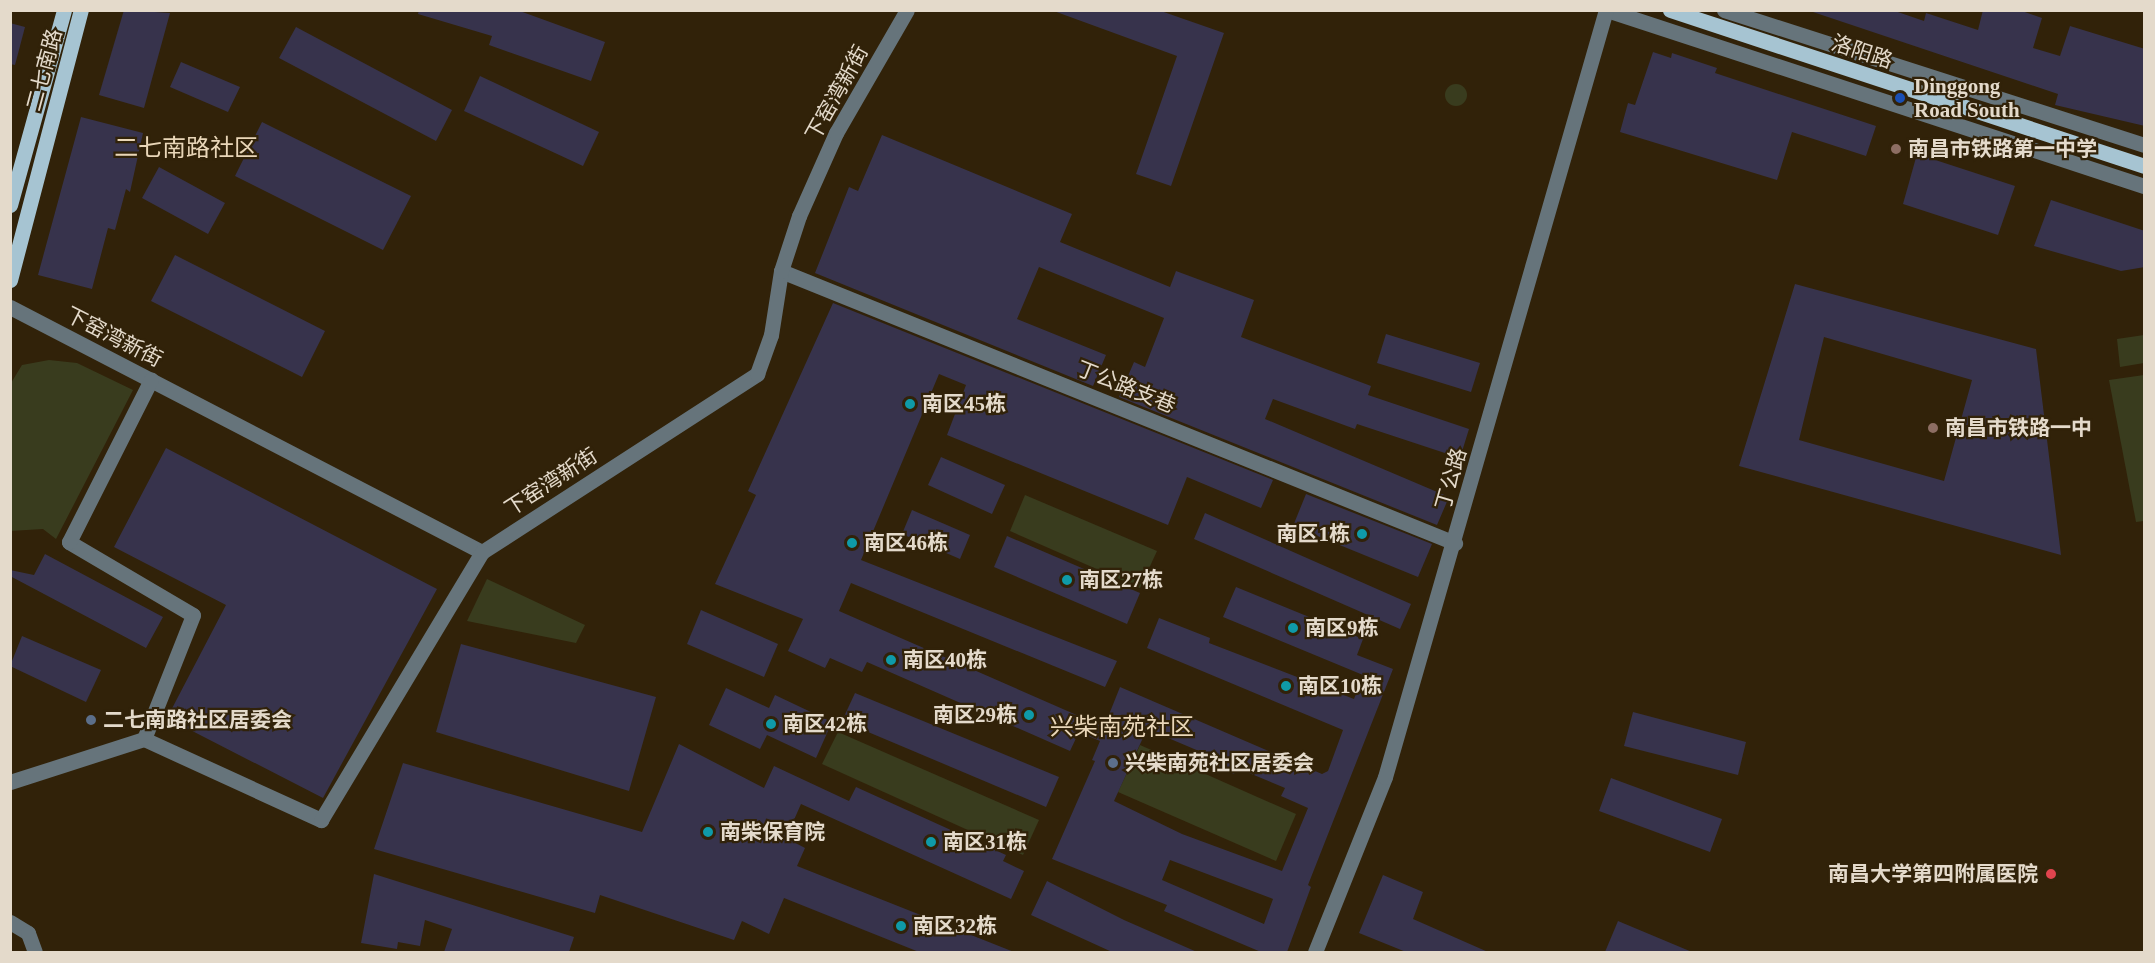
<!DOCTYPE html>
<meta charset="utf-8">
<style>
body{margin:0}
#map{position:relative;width:2155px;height:963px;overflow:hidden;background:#312209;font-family:"Times New Roman","Noto Sans SC",serif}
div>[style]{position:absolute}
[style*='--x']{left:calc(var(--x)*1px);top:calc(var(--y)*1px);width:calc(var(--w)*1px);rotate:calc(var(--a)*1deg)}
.green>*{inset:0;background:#393c1e}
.round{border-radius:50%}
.building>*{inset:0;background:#37334c}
.minor>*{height:15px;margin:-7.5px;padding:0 7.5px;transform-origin:7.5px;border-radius:7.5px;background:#66747b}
.major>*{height:15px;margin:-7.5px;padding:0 7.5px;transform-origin:7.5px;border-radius:7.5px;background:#a6c4d2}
.dots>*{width:16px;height:16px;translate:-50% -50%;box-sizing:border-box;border:3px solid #312209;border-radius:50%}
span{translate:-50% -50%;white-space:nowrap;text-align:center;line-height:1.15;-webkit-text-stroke:4.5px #312209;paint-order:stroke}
.street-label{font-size:21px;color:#e4dacb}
.poi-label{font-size:21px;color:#e4dacb;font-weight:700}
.left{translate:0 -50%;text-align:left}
.right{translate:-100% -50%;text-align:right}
.quarter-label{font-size:24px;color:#e9d6b8}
.frame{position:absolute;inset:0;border:12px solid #e4dacb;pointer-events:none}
</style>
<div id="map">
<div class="green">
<div class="round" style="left:1445px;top:84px;width:22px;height:22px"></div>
<div style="clip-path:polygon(2144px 335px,2144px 363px,2120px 367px,2117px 339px)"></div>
<div style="clip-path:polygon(49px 360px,77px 363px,133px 390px,56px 539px,43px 529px,10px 531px,11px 383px,22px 365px)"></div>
<div style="clip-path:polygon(2144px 375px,2144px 521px,2136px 522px,2109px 380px)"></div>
<div style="clip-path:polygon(1025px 495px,1157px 551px,1140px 588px,1010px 531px)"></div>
<div style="clip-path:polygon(487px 579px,585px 625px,576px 643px,467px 621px)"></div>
<div style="clip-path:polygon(838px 732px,1039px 820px,1023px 855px,822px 764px)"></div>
<div style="clip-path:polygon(1140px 745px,1296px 814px,1276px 861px,1118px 792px)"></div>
</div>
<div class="building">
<div style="clip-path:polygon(124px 10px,170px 13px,144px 108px,99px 95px)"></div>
<div style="clip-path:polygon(419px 10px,517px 10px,605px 42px,591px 81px,489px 45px,492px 36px,418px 14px)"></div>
<div style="clip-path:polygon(1051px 10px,1158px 10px,1224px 33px,1171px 186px,1136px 174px,1177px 56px)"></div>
<div style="clip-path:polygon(1807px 10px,1892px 10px,1924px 21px,1926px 13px,1978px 30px,1983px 10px,2019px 10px,2042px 18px,2033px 48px,2060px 56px,2070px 26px,2145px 49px,2145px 126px,2055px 105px,2058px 94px)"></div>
<div style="clip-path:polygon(10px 23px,25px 27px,15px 65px,10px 64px)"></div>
<div style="clip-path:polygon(296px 27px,452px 110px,436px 141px,279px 58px)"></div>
<div style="clip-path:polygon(1653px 52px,1671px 58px,1672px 53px,1717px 68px,1715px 73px,1876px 126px,1866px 156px,1792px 132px,1777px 180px,1620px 132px,1628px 103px,1635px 105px)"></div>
<div style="clip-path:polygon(181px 62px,240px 87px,228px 112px,170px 87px)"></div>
<div style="clip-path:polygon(480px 76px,599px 132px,583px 166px,464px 111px)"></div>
<div style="clip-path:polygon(81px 117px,143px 133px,130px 192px,126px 189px,115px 230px,108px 228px,92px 289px,38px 275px)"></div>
<div style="clip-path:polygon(262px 122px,411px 196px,383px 250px,235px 176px)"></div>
<div style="clip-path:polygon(882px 135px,1072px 214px,1060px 242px,1170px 287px,1176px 271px,1254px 300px,1241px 337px,1371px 386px,1368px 395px,1469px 429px,1460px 458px,1357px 424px,1355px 429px,1273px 399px,1265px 419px,1449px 497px,1437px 525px,1119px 397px,1134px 362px,1145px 367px,1164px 318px,1039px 267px,1017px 319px,1106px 355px,1093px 386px,815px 273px,849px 187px,858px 191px)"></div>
<div style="clip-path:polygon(1917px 154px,2015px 186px,1998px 235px,1903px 204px)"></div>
<div style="clip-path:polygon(159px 167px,225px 203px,208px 234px,142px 198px)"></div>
<div style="clip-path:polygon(2051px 200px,2145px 231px,2145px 267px,2121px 271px,2034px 246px)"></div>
<div style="clip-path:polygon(175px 255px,325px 331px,302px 377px,151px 301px)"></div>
<div style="clip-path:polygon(evenodd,1795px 284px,2036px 349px,2061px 555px,1739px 466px,1795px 284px,1824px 337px,1972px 380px,1944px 481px,1799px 440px,1824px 337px)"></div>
<div style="clip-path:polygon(evenodd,833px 303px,1273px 480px,1261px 508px,1187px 477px,1168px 525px,947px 435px,966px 385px,939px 374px,861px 560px,1117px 661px,1105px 687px,851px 583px,839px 611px,1104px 727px,1120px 687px,1322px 774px,1328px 771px,1343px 730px,1147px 648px,1159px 618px,1210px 638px,1209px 643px,1354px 699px,1363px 675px,1223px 617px,1236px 587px,1363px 639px,1357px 655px,1393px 669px,1308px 885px,1311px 887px,1287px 952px,1261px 952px,1164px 911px,1167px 905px,1052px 859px,1095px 761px,1092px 760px,1100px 741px,1079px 732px,1070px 751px,867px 662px,862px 672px,830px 658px,825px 668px,788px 651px,803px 619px,715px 584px,756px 495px,748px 491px,833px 303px,1147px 729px,1220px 760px,1217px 767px,1234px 774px,1237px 768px,1285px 788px,1281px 796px,1308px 808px,1282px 871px,1182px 834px,1114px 801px,1147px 729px,833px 303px,1170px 860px,1273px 899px,1264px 924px,1162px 880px,1170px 860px)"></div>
<div style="clip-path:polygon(1386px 334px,1480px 363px,1471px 392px,1377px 363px)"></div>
<div style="clip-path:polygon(166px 448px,437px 589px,323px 798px,167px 718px,226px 605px,114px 547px)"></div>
<div style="clip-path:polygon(941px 457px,1005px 485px,992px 514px,928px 485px)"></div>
<div style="clip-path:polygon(1306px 494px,1432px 544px,1418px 577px,1293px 526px)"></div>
<div style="clip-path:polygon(912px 510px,970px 535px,960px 559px,902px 534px)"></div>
<div style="clip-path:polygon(1205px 513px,1411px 604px,1400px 629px,1194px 539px)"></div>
<div style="clip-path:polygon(1007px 536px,1140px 593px,1127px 624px,994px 567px)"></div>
<div style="clip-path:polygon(45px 554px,163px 617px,146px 648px,10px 576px,10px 570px,34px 575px)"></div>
<div style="clip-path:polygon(701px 610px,778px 644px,764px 677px,687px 644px)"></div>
<div style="clip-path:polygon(22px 636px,101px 670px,86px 702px,10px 666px)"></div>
<div style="clip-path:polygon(461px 644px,656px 697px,629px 791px,436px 732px)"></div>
<div style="clip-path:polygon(726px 688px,769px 708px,775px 695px,832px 722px,816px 758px,767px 735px,760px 749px,709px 725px)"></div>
<div style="clip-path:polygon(855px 693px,1059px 777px,1046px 807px,842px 721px)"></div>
<div style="clip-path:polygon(1633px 712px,1746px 742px,1738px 775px,1624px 746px)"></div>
<div style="clip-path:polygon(679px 744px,764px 788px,774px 766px,849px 801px,856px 787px,1006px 855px,1003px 861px,1024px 871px,1011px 899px,801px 804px,786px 838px,805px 848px,797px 866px,1014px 952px,919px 952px,784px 898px,769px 934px,742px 921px,734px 940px,600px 895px,595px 913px,374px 849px,403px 763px,642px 832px)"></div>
<div style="clip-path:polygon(1611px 778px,1722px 819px,1710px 852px,1599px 811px)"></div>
<div style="clip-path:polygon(374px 874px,574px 937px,569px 952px,444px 952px,452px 929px,425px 920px,420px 946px,398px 942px,397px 949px,361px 943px)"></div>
<div style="clip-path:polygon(1383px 875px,1423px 892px,1413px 919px,1488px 952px,1406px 952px,1359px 933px)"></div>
<div style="clip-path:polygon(1047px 881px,1124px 920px,1197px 952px,1112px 952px,1031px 915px)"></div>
<div style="clip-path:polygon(1618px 921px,1692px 952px,1605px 952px)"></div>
</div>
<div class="minor">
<div style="--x:1607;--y:10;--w:565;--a:18.15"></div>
<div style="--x:1724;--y:10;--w:441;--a:17.8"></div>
<div style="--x:781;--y:271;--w:727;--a:21.98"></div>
<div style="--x:10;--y:307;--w:532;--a:27.43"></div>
<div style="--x:482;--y:552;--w:328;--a:-32.9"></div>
<div style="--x:757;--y:374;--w:41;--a:-70.3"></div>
<div style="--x:771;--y:335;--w:65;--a:-81.1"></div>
<div style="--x:781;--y:271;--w:58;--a:-71.9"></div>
<div style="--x:799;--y:216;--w:91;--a:-66"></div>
<div style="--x:836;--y:133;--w:142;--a:-60"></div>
<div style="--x:144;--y:739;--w:133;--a:-68.4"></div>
<div style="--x:193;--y:615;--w:144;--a:-149.5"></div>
<div style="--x:69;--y:542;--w:182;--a:-63.2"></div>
<div style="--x:10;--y:782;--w:141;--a:-17.8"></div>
<div style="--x:144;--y:739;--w:195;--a:24.6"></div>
<div style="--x:321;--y:820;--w:313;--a:-59"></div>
<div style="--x:10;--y:922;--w:21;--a:31"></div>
<div style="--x:28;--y:933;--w:20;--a:70"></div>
<div style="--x:1315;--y:952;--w:188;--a:-68.2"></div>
<div style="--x:1385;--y:777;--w:798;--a:-73.93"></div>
</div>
<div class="major">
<div style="--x:1670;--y:10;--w:499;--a:18.2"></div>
<div style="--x:10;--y:205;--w:202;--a:-74.5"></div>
<div style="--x:10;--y:280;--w:279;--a:-75.3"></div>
</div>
<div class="dots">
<div style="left:1900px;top:98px;background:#1a4fb4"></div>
<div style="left:1896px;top:149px;background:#8d6e63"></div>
<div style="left:910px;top:404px;background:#0f9aa8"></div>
<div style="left:1933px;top:428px;background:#8d6e63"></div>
<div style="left:1362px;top:534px;background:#0f9aa8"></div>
<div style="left:852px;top:543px;background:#0f9aa8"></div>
<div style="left:1067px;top:580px;background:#0f9aa8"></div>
<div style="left:1293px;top:628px;background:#0f9aa8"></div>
<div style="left:891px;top:660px;background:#0f9aa8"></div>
<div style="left:1286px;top:686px;background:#0f9aa8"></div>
<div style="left:1029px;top:715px;background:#0f9aa8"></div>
<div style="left:91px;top:720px;background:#5c6f8a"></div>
<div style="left:771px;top:724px;background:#0f9aa8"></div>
<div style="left:1113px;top:763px;background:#5c6f8a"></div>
<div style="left:708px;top:832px;background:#0f9aa8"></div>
<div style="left:931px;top:842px;background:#0f9aa8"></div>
<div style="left:2051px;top:874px;background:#e0444e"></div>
<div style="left:901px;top:926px;background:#0f9aa8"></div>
</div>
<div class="street-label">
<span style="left:1862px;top:52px;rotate:18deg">洛阳路</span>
<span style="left:44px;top:70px;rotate:-75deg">二七南路</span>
<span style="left:837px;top:93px;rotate:-61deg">下窑湾新街</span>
<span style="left:114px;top:337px;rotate:27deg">下窑湾新街</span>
<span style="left:1126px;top:387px;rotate:22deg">丁公路支巷</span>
<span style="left:1451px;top:479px;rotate:-74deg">丁公路</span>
<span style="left:551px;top:482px;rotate:-33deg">下窑湾新街</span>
</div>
<div class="poi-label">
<span class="left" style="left:1914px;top:98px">Dinggong<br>Road South</span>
<span class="left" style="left:1908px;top:149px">南昌市铁路第一中学</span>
<span class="left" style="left:922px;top:404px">南区45栋</span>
<span class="left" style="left:1945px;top:428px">南昌市铁路一中</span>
<span class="right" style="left:1350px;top:534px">南区1栋</span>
<span class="left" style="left:864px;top:543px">南区46栋</span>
<span class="left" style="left:1079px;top:580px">南区27栋</span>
<span class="left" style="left:1305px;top:628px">南区9栋</span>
<span class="left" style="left:903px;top:660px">南区40栋</span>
<span class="left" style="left:1298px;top:686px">南区10栋</span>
<span class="right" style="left:1017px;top:715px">南区29栋</span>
<span class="left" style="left:103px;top:720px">二七南路社区居委会</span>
<span class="left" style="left:783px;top:724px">南区42栋</span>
<span class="left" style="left:1125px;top:763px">兴柴南苑社区居委会</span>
<span class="left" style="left:720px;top:832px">南柴保育院</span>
<span class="left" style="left:943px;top:842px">南区31栋</span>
<span class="right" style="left:2038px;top:874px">南昌大学第四附属医院</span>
<span class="left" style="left:913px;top:926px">南区32栋</span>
</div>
<div class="quarter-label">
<span style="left:186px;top:149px">二七南路社区</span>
<span style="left:1122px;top:728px">兴柴南苑社区</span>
</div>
<div class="frame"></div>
</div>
